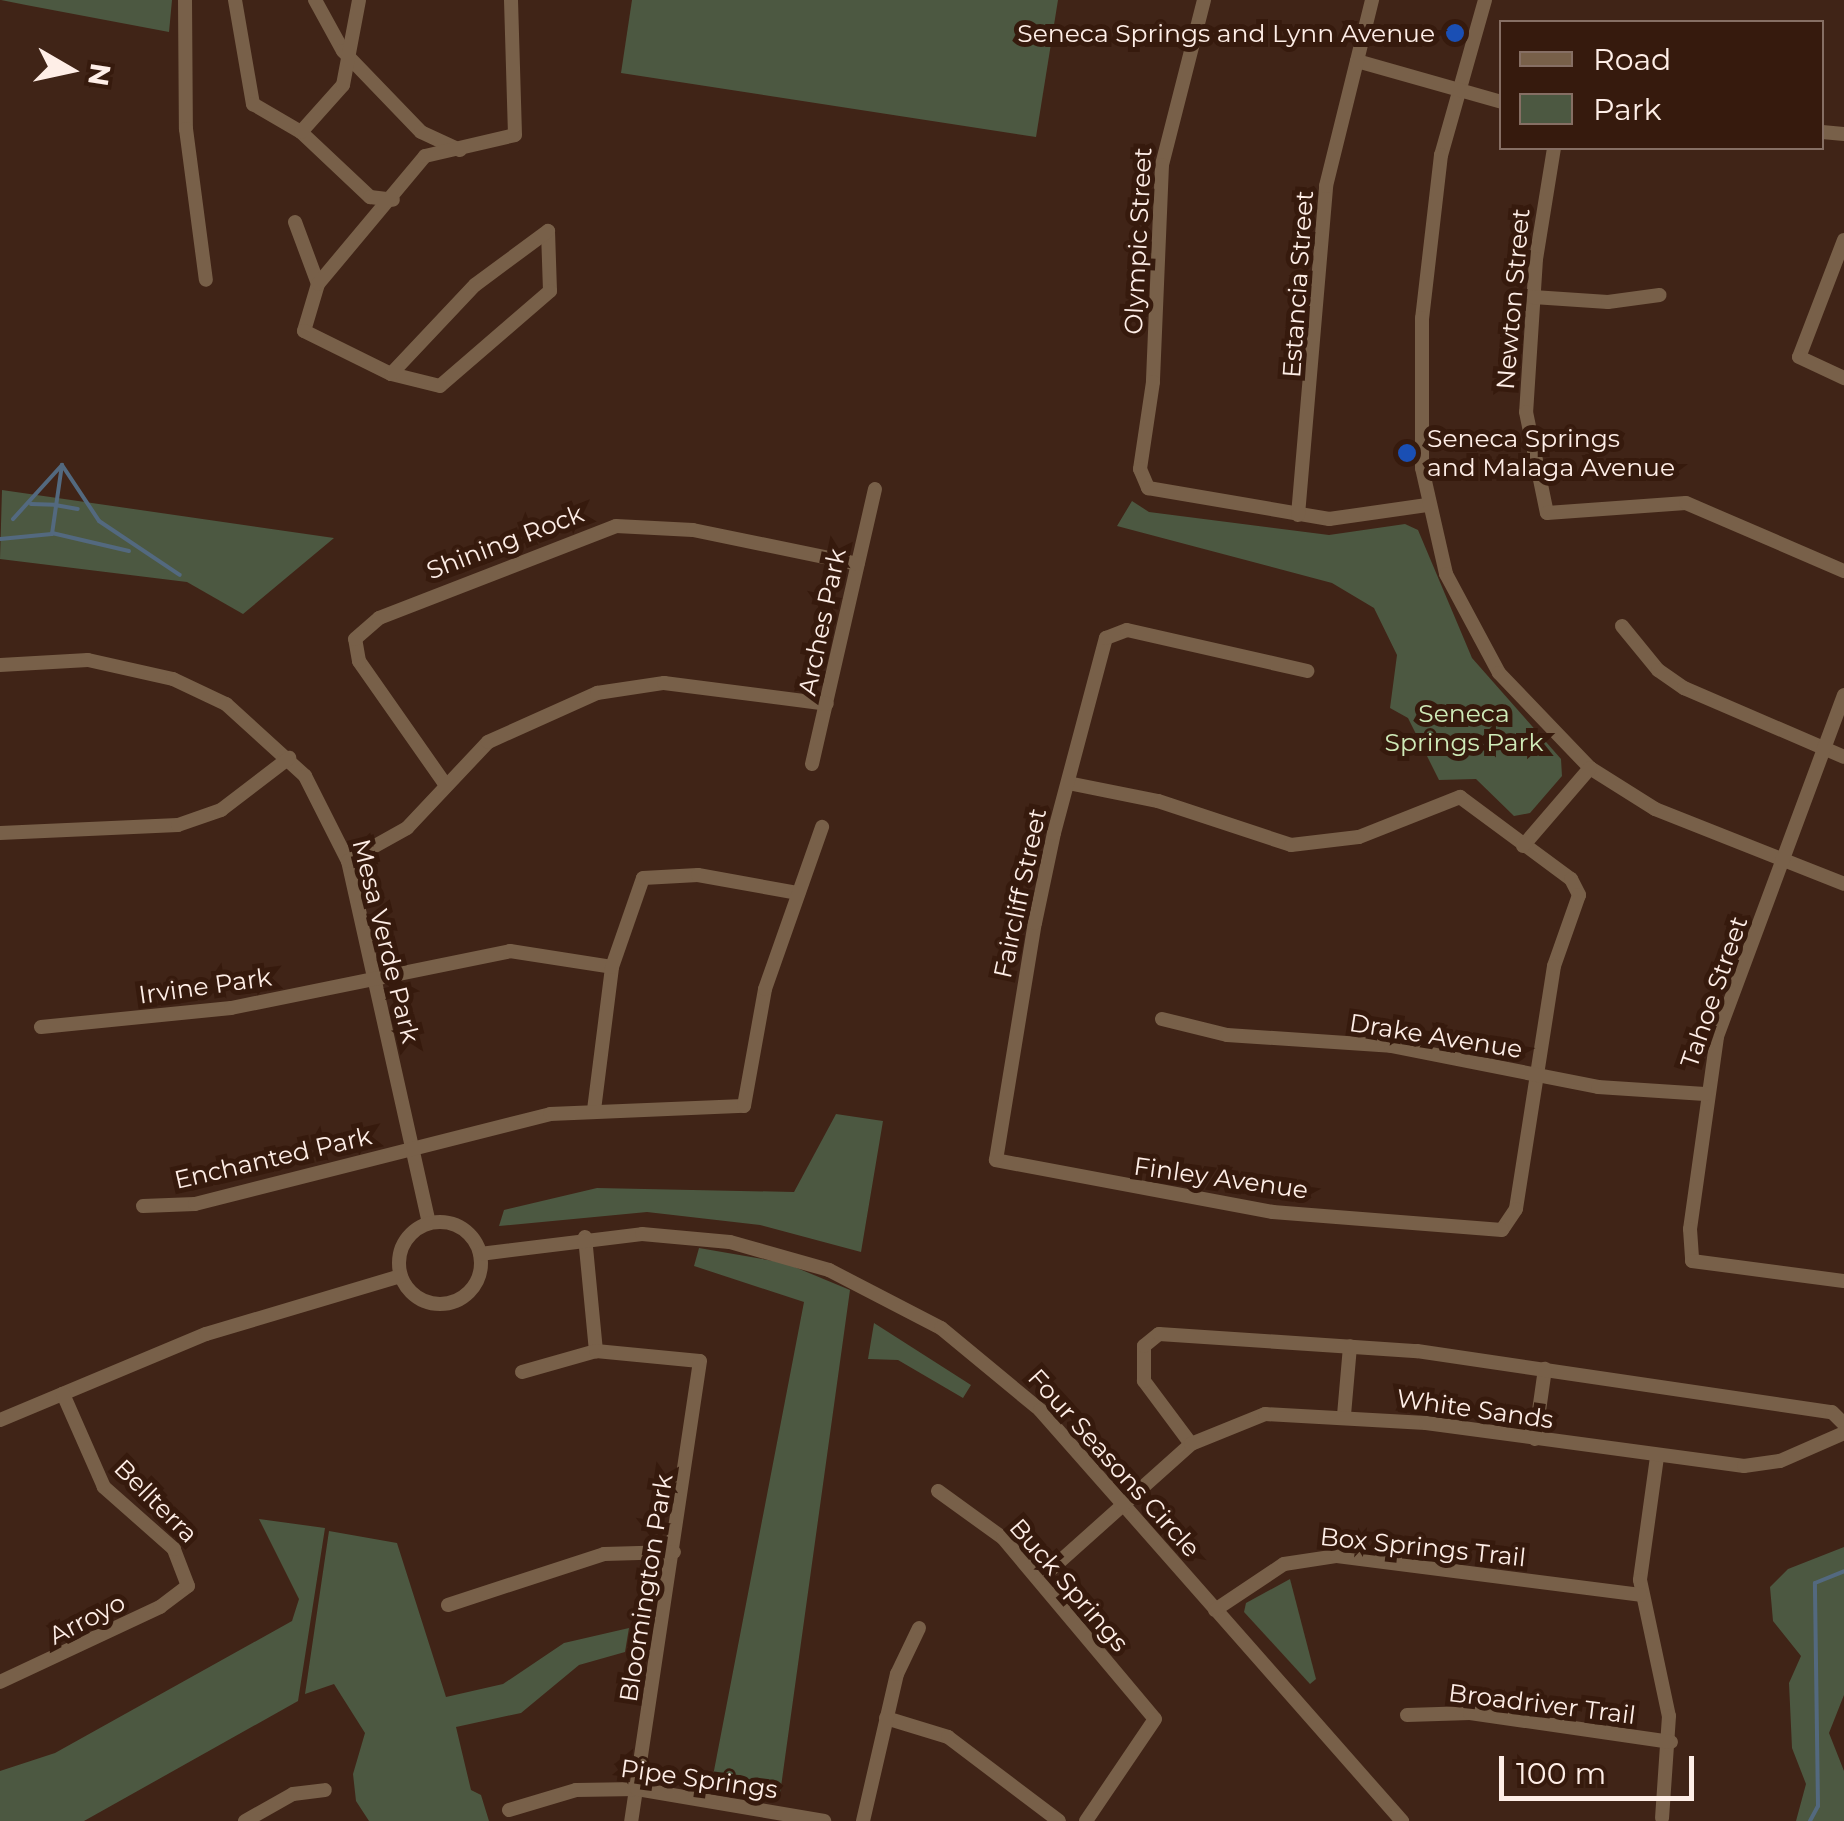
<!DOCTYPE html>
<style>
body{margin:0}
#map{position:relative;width:1844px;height:1821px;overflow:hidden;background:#402417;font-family:Montserrat,sans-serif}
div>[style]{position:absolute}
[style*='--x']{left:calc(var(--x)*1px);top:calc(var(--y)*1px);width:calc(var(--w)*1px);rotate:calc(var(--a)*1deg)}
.green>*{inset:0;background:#4c5841}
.stream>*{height:4px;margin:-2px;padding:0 2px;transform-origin:2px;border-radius:2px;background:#53697f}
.minor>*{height:14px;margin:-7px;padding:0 7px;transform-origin:7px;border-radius:7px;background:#786049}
.minor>.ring{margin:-7px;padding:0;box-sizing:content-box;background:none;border:14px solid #786049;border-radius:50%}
.dots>*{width:28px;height:28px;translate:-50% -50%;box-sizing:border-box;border:5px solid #361a0d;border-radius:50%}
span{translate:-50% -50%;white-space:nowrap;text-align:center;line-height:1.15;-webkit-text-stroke:10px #361a0d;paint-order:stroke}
.poi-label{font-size:25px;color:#feeee7}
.right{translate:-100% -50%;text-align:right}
.left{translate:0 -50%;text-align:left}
.street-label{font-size:25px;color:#feeee7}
.park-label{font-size:25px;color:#cfebb8}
.legend{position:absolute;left:1499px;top:20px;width:325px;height:130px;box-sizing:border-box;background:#361a0d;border:2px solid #866f64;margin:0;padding:12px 18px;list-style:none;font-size:30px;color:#feeee7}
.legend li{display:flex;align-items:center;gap:20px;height:50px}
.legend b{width:50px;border:2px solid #866f64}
.north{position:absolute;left:20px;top:20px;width:100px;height:100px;-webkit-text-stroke:8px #361a0d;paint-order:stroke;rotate:99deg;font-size:28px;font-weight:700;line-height:40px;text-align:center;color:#feeee7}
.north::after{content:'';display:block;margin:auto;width:35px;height:45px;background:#feeee7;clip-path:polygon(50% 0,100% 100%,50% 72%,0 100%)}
.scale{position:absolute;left:1499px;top:1756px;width:195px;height:45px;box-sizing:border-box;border:5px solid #feeee7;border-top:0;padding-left:12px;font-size:30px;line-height:35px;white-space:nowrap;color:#feeee7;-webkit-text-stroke:8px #361a0d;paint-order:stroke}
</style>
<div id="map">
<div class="green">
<div style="clip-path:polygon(1px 0,172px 0,169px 32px,26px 5px)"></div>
<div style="clip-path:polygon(632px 0,1058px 0,1036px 137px,621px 73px)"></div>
<div style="clip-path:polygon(2px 490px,334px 538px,243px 614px,187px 582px,0 559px)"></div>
<div style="clip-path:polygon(1132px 501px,1149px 512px,1329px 535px,1405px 524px,1418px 530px,1472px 658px,1561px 759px,1562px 776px,1530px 813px,1514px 816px,1476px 779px,1439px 780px,1408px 718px,1390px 708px,1397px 655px,1374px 608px,1332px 583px,1117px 526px)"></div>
<div style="clip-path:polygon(836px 1114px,883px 1121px,861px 1252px,760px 1225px,647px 1212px,499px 1226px,504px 1210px,597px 1188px,794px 1192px)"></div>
<div style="clip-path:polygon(699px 1248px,785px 1263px,850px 1290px,780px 1794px,712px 1781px,804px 1302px,694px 1266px)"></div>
<div style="clip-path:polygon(874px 1323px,971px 1385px,963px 1398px,898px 1360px,868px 1359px)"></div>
<div style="clip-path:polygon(259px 1519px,325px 1528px,298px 1701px,84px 1821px,0 1821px,0 1771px,55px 1753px,292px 1621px,299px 1599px)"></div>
<div style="clip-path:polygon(329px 1531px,397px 1543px,446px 1697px,503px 1684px,564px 1643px,629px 1628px,625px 1652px,579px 1665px,521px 1713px,456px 1727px,471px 1790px,481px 1795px,489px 1821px,369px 1821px,356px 1801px,353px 1774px,365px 1733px,334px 1684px,305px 1694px)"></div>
<div style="clip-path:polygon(1844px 1547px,1844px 1695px,1829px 1733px,1844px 1771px,1844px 1821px,1796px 1821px,1806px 1784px,1792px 1748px,1789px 1683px,1801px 1656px,1773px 1621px,1770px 1587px,1788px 1569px)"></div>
<div style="clip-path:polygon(1290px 1579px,1316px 1679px,1310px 1684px,1244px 1612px,1246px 1603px)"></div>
</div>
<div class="stream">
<div style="--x:62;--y:465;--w:67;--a:56.5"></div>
<div style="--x:99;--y:521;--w:97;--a:33.7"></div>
<div style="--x:31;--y:504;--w:24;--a:2"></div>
<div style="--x:55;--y:505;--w:23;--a:10"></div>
<div style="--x:52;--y:533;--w:79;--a:13.2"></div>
<div style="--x:0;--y:539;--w:52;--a:-5.5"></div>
<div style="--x:52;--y:534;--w:70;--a:-81.8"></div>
<div style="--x:62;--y:465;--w:73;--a:132.2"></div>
<div style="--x:1810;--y:1821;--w:17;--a:-62"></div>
<div style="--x:1818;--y:1806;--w:223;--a:-90.8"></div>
<div style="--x:1815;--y:1583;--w:31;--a:-22"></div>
</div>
<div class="minor">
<div style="--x:185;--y:0;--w:129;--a:89.6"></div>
<div style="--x:186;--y:129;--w:152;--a:82.5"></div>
<div style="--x:235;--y:0;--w:106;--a:80.2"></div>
<div style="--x:253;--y:104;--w:56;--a:30.3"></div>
<div style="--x:301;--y:132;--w:95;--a:43.3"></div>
<div style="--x:370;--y:197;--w:23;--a:7"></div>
<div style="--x:315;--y:0;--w:58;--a:61.2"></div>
<div style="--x:343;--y:51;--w:112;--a:46.1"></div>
<div style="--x:421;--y:132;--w:43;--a:24.8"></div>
<div style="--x:1204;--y:0;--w:170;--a:104.3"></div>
<div style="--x:1162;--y:165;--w:217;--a:92.4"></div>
<div style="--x:1153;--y:382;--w:88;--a:98.5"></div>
<div style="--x:1140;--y:469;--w:21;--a:67"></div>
<div style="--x:1148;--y:488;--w:184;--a:9.7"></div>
<div style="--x:1329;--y:519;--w:99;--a:-8.1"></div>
<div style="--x:1485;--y:0;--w:161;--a:105.8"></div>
<div style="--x:1441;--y:155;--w:164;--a:96.6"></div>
<div style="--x:1422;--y:318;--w:150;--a:90"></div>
<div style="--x:1422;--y:468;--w:109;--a:77.2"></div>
<div style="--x:1446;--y:574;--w:112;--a:61.8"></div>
<div style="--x:1499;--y:673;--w:132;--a:46.2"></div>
<div style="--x:1590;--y:768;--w:77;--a:32.2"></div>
<div style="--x:1655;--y:809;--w:203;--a:21.6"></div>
<div style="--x:1357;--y:61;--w:151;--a:15.8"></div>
<div style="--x:301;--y:132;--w:63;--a:-48.2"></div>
<div style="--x:343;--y:85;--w:86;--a:-79.3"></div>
<div style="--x:1822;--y:132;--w:22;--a:5"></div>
<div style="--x:1554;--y:148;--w:112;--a:99.2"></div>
<div style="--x:1536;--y:259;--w:153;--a:93.7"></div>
<div style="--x:1526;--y:412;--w:103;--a:78.3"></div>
<div style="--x:1547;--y:513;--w:139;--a:-4.1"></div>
<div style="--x:1686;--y:503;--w:172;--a:23.3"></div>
<div style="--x:295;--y:222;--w:66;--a:69.6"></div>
<div style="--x:318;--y:284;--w:49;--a:106.6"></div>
<div style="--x:304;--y:331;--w:97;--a:26.3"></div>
<div style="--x:548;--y:231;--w:60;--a:88.1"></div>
<div style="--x:550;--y:291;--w:145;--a:139.2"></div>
<div style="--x:440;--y:386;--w:50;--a:-166.2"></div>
<div style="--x:391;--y:374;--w:122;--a:-46.7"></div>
<div style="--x:475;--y:285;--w:91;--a:-36.5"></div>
<div style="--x:1844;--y:240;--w:125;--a:111"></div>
<div style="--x:1799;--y:357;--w:50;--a:25"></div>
<div style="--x:318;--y:284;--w:167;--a:-50.1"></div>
<div style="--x:425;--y:156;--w:92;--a:-13.1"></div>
<div style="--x:515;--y:135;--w:135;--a:-91.7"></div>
<div style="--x:1533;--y:297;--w:75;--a:3.8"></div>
<div style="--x:1608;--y:302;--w:52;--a:-7.7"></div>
<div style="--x:1298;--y:515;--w:330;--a:-85.1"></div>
<div style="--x:1326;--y:186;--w:192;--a:-76.1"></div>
<div style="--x:1622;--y:626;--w:57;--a:50.7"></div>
<div style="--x:1658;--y:670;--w:32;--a:35"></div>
<div style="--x:1684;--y:688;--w:174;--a:23.3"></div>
<div style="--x:0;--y:665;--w:88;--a:-3.3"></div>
<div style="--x:88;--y:660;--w:87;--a:12.6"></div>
<div style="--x:173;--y:679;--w:59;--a:25.3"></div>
<div style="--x:226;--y:704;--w:107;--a:42.3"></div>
<div style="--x:305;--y:776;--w:95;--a:63.2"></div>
<div style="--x:348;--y:861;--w:371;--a:77.4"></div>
<div style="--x:1844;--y:695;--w:365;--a:110.4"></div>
<div style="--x:1717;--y:1037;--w:194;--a:98"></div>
<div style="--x:1690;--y:1229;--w:32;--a:86"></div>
<div style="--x:1692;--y:1261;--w:153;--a:7.5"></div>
<div style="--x:812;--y:764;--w:282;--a:-77.1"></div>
<div style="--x:1068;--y:783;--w:92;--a:11.3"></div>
<div style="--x:1158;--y:801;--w:140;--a:18.3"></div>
<div style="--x:1291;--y:845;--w:68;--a:-6.7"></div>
<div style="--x:1359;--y:837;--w:109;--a:-21.6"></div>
<div style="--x:1460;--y:797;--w:138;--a:36.5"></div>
<div style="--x:1571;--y:879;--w:18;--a:63"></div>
<div style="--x:1579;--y:895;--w:75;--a:109.4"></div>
<div style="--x:1554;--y:966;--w:246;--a:98.9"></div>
<div style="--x:1516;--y:1209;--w:25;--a:124"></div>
<div style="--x:1502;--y:1230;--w:230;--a:-175.5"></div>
<div style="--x:1273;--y:1212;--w:282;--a:-169.4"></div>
<div style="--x:996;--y:1160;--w:240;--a:-80.7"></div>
<div style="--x:1035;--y:923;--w:92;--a:-78.1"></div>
<div style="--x:1054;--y:833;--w:202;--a:-75.1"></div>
<div style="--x:1106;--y:638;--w:22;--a:-21"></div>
<div style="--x:1127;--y:630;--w:185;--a:12.8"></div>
<div style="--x:445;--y:784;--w:150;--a:-125"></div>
<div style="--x:359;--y:661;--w:22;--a:-100"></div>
<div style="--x:355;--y:639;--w:32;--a:-41"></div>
<div style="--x:379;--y:618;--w:254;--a:-21.2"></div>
<div style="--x:616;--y:526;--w:77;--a:3"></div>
<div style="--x:693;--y:530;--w:168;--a:11.6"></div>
<div style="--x:0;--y:833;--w:178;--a:-2.6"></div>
<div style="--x:178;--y:825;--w:46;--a:-19.2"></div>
<div style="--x:221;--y:810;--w:86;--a:-37.4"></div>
<div style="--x:1523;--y:846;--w:103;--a:-49.3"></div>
<div style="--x:348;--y:861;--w:68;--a:-29.2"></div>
<div style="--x:407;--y:828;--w:118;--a:-46.7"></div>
<div style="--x:488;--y:742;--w:120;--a:-24.2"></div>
<div style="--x:597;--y:693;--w:68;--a:-8.5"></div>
<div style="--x:664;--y:683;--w:164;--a:7.3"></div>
<div style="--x:1162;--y:1019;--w:67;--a:13.8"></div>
<div style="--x:1227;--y:1035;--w:164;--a:3.8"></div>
<div style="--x:1391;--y:1046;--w:211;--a:11.2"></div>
<div style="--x:1598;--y:1087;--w:107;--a:3.7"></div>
<div style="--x:41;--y:1027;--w:191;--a:-5.7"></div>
<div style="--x:231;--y:1008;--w:285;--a:-11.5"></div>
<div style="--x:510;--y:951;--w:103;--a:8.9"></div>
<div style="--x:594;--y:1110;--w:144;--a:-82.8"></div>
<div style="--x:612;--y:967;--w:94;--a:-70.8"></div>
<div style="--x:643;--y:878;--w:55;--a:-3.1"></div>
<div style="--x:698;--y:875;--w:102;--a:10.2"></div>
<div style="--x:143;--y:1206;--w:52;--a:-2.2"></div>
<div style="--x:195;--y:1204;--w:366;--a:-14.2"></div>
<div style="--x:550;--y:1114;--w:194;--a:-2.4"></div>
<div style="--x:744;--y:1106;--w:119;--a:-79.8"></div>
<div style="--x:765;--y:989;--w:172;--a:-70.6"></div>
<div class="ring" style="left:399px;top:1222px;width:68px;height:68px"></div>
<div style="--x:585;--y:1237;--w:115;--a:84.5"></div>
<div style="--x:480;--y:1254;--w:163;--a:-7"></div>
<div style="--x:642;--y:1234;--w:88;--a:5.2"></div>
<div style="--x:730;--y:1242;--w:103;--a:15.8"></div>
<div style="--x:829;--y:1270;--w:126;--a:27.4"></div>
<div style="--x:941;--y:1328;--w:129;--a:39.6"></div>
<div style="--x:1040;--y:1410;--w:548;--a:48.63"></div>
<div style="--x:522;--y:1372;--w:77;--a:-15.8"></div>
<div style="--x:596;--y:1351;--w:104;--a:5.5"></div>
<div style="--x:700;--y:1361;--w:465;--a:98.5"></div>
<div style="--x:1344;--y:1415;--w:69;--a:-85"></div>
<div style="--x:0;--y:1420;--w:223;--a:-22.7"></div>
<div style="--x:206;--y:1334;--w:203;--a:-16.6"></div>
<div style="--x:1535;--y:1439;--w:71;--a:-81.9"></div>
<div style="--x:1191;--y:1444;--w:79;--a:-126.7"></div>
<div style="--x:1144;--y:1381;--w:35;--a:-90"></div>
<div style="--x:1144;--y:1346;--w:19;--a:-39"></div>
<div style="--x:1159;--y:1334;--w:259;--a:3.8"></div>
<div style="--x:1417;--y:1351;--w:419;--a:8.4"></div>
<div style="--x:1832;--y:1412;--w:17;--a:45"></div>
<div style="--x:1657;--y:1457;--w:124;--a:97.9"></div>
<div style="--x:1640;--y:1580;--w:139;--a:78"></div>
<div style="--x:1669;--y:1716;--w:102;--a:93.9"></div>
<div style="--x:938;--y:1491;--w:80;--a:35.9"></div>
<div style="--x:1003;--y:1538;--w:236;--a:50"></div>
<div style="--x:1155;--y:1719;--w:123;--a:124.1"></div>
<div style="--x:1039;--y:1580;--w:204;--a:-41.8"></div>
<div style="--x:1191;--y:1444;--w:80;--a:-22.1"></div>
<div style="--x:1265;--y:1414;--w:161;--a:3.2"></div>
<div style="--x:1426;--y:1423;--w:321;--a:7.7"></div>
<div style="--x:1744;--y:1466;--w:36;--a:-8"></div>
<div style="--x:1780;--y:1461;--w:70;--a:-23.6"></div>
<div style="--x:448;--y:1605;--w:164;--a:-18.1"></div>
<div style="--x:604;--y:1554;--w:70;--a:-1.6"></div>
<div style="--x:1215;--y:1610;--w:83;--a:-33.7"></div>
<div style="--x:1284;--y:1564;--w:54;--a:-8.6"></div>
<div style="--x:1337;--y:1556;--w:306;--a:7.3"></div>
<div style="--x:0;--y:1682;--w:177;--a:-25.1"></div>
<div style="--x:160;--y:1607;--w:35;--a:-37"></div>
<div style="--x:188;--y:1586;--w:40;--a:-111"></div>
<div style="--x:174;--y:1549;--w:94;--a:-138.5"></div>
<div style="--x:104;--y:1487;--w:102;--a:-113.8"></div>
<div style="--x:1407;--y:1715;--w:63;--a:-1.8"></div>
<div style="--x:1470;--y:1713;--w:203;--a:8.2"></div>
<div style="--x:886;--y:1718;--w:65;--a:17"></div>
<div style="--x:948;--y:1737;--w:139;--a:37.1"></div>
<div style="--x:509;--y:1810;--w:70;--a:-16.6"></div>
<div style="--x:576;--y:1790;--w:61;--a:-0.9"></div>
<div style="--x:637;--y:1789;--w:190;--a:9.7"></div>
<div style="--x:245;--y:1821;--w:55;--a:-29.4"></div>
<div style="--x:293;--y:1794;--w:32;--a:-7"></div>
<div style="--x:863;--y:1821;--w:151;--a:-77"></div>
<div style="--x:897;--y:1674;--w:51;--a:-64.4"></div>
</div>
<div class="dots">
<div style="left:1455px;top:33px;background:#1a4fb4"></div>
<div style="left:1407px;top:453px;background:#1a4fb4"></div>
</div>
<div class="poi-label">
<span class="right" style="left:1435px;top:33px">Seneca Springs and Lynn Avenue</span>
<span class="left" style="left:1427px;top:453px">Seneca Springs<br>and Malaga Avenue</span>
</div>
<div class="street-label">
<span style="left:1138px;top:241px;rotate:-87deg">Olympic Street</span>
<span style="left:1298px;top:284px;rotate:-86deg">Estancia Street</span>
<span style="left:1513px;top:299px;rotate:-85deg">Newton Street</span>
<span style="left:505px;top:542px;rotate:-21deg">Shining Rock</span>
<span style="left:822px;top:622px;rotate:-78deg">Arches Park</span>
<span style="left:1020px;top:893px;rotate:-78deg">Faircliff Street</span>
<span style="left:386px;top:941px;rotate:76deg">Mesa Verde Park</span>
<span style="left:205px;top:986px;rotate:-8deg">Irvine Park</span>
<span style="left:1714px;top:992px;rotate:-71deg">Tahoe Street</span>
<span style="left:1436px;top:1036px;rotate:9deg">Drake Avenue</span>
<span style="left:273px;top:1158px;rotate:-13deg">Enchanted Park</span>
<span style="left:1221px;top:1178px;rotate:8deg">Finley Avenue</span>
<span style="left:1475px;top:1409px;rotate:8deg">White Sands</span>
<span style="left:1114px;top:1463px;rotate:48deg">Four Seasons Circle</span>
<span style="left:156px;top:1501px;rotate:45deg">Bellterra</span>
<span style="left:1423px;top:1547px;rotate:6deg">Box Springs Trail</span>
<span style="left:1069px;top:1585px;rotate:49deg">Buck Springs</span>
<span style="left:646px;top:1588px;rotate:-81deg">Bloomington Park</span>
<span style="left:87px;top:1619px;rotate:-27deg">Arroyo</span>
<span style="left:1542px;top:1704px;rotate:7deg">Broadriver Trail</span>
<span style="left:699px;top:1779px;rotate:8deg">Pipe Springs</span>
</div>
<div class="park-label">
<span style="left:1464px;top:728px">Seneca<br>Springs Park</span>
</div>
<ul class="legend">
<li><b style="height:12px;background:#786049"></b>Road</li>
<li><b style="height:28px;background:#4c5841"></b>Park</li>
</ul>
<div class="north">N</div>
<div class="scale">100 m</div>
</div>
